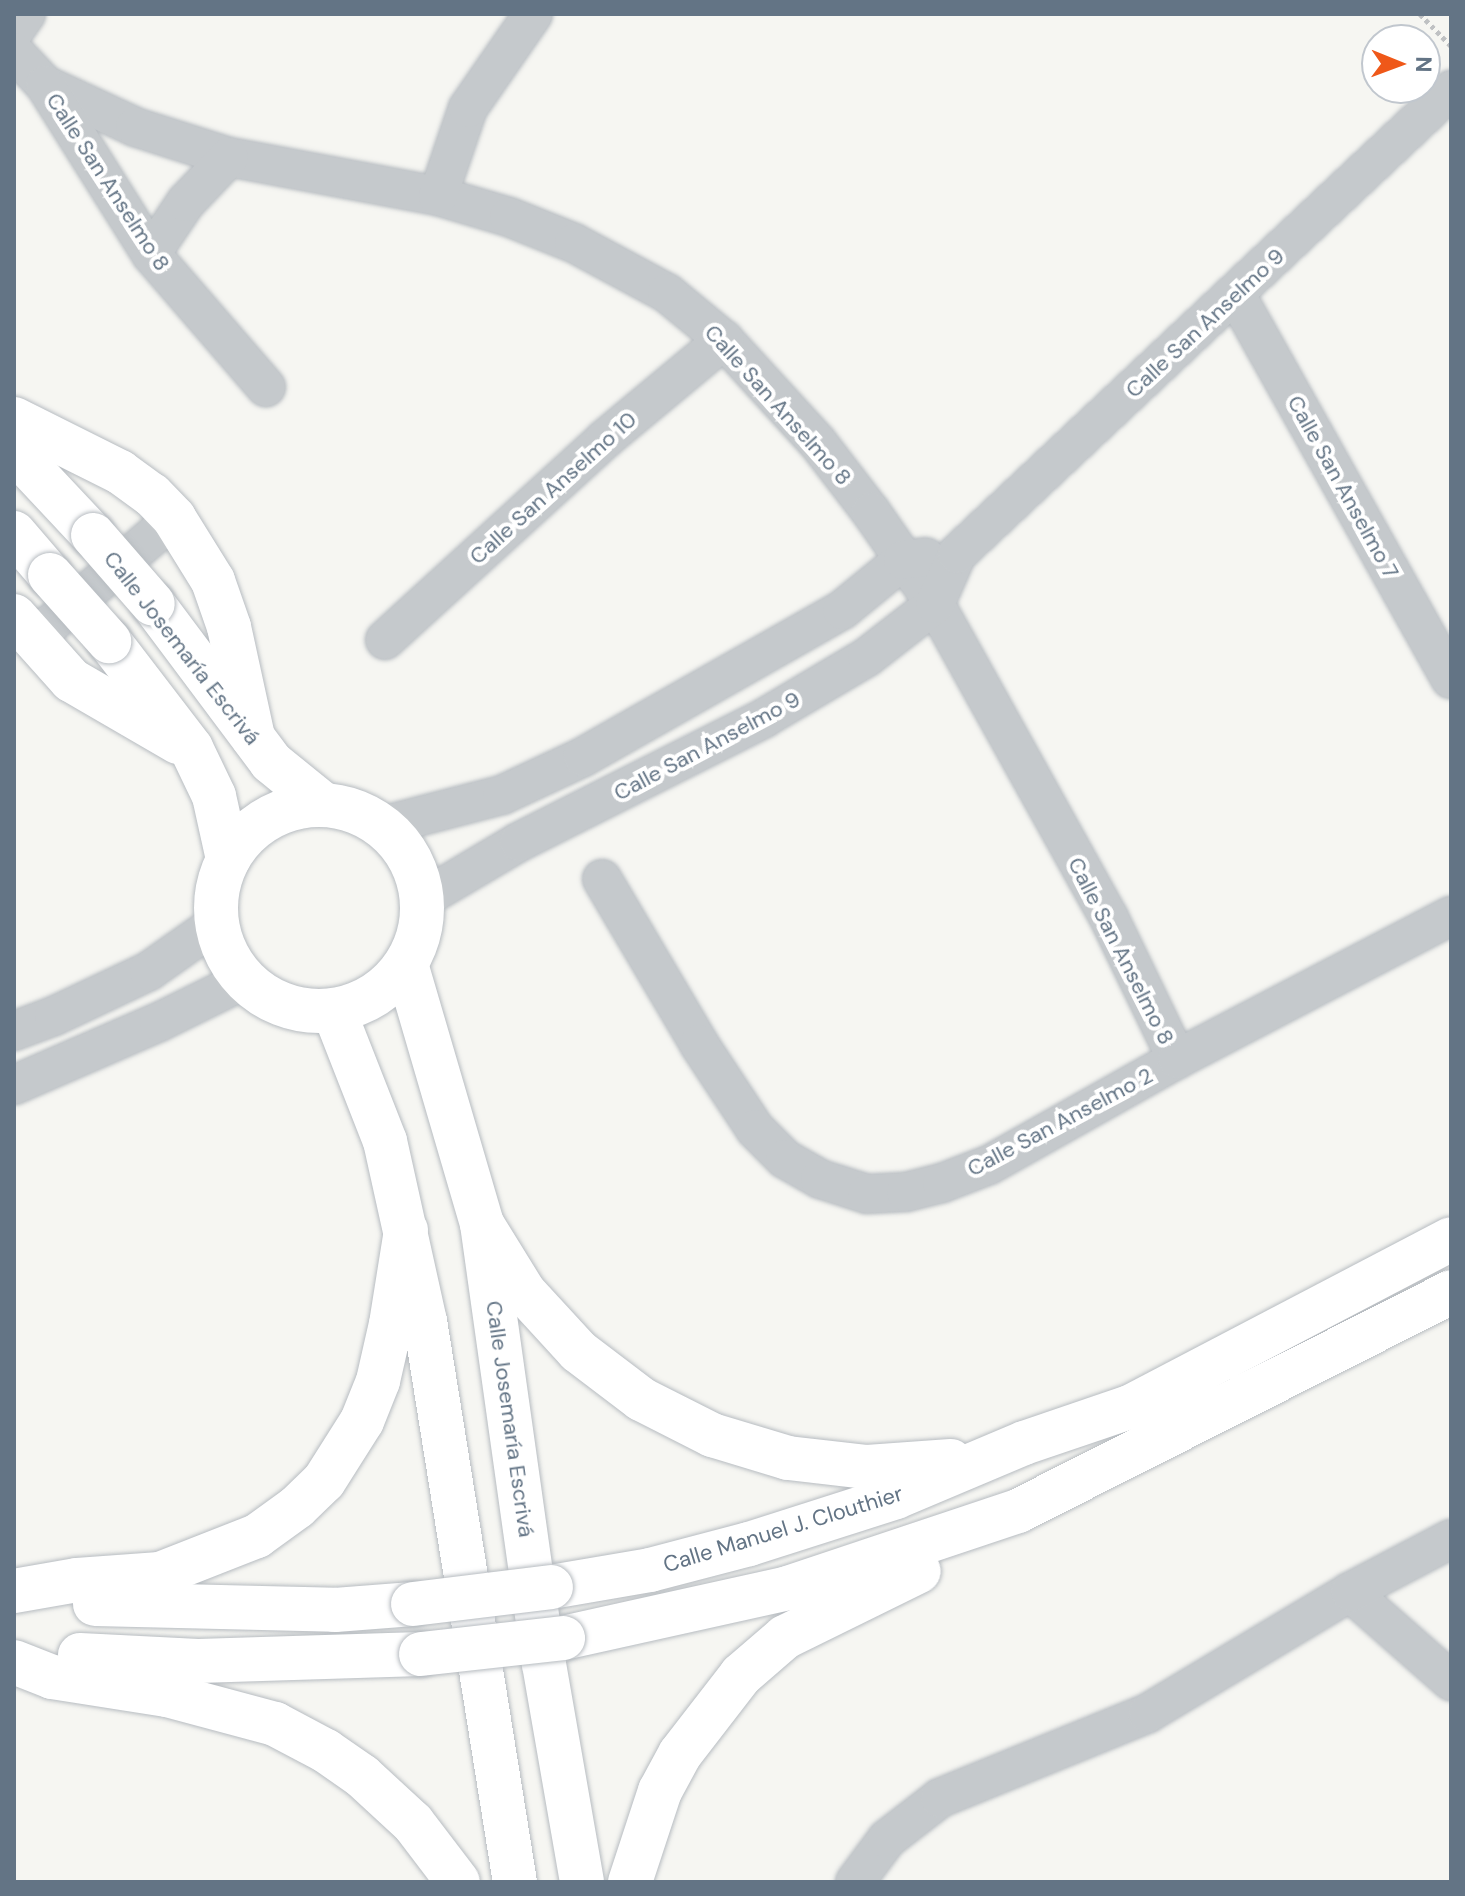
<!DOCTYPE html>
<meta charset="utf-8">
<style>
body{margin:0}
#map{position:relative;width:1465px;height:1896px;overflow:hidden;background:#f6f6f2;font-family:"DM Sans",sans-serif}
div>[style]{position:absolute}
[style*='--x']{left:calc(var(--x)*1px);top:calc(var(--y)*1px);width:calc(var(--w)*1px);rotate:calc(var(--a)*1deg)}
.path>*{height:5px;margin-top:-2.5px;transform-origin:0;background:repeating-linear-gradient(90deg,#bfc1c3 0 4px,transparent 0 8px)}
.roads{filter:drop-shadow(0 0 2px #b7bcc1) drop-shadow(0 0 2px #b7bcc1)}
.street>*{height:38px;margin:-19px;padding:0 19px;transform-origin:19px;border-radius:19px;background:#c5c9cc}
.secondary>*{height:44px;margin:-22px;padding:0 22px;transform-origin:22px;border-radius:22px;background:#fff}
.secondary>.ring{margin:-22px;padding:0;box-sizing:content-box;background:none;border:44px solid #fff;border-radius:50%}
.primary>*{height:44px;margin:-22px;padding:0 22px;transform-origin:22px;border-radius:22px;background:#fff}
.bridges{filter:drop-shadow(0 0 2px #b7bcc1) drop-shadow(0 0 2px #b7bcc1)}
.secondary-bridge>*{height:44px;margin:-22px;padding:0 22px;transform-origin:22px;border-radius:22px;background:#fff}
.primary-bridge>*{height:44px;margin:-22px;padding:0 22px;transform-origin:22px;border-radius:22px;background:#fff}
span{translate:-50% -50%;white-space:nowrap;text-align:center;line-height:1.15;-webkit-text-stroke:8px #fff;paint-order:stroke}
.street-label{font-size:22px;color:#637485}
.frame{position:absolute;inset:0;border:16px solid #637485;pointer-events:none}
.north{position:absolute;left:1361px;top:24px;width:80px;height:80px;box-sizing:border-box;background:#fff;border:2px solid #c1c7ce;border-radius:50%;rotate:91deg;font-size:22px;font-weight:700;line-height:32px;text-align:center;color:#637485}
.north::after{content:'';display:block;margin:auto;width:28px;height:36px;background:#ef5819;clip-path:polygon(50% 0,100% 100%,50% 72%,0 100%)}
</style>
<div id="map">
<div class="path">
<div style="--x:1420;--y:14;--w:45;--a:45.9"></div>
</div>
<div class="roads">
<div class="street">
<div style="--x:14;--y:31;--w:21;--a:-55"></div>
<div style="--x:14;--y:52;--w:45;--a:46.8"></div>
<div style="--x:45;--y:85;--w:99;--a:25"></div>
<div style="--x:135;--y:127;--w:99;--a:17.7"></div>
<div style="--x:229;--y:157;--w:213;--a:10.6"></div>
<div style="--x:438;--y:196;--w:74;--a:16.5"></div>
<div style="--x:509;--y:217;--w:70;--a:21.8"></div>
<div style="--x:574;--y:243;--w:106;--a:28.3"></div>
<div style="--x:667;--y:293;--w:74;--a:39.5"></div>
<div style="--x:724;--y:340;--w:139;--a:47.6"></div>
<div style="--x:818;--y:443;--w:87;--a:52.5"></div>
<div style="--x:871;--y:512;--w:112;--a:55.2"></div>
<div style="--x:935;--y:604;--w:359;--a:61"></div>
<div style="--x:1109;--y:918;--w:157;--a:64.3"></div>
<div style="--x:45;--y:85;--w:199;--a:57.9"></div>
<div style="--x:151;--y:254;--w:176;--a:49.2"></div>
<div style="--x:438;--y:196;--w:93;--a:-71.2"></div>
<div style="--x:468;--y:108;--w:114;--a:-55.3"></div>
<div style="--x:151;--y:254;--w:63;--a:-56.1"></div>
<div style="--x:186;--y:202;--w:62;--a:-46.3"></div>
<div style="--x:1236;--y:295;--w:440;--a:60.8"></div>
<div style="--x:32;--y:640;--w:187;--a:-40.7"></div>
<div style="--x:385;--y:640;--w:298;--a:-42.4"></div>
<div style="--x:605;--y:439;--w:155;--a:-39.8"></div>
<div style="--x:382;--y:826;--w:124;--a:-14.5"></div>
<div style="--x:502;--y:795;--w:89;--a:-25.1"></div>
<div style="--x:583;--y:757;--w:298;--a:-29.6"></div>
<div style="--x:842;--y:610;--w:79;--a:-39.3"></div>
<div style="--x:903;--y:560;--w:23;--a:-7"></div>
<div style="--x:602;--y:879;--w:191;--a:59.5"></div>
<div style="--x:699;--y:1044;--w:102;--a:56.6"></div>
<div style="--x:755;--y:1129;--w:42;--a:45"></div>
<div style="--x:785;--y:1159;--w:40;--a:29.7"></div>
<div style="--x:820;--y:1179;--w:49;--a:17.7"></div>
<div style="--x:867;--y:1194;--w:39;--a:-3"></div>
<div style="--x:906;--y:1192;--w:37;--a:-14"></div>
<div style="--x:942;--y:1183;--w:50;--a:-21"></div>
<div style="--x:989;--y:1165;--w:216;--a:-29.4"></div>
<div style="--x:1177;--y:1059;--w:309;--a:-27.6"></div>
<div style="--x:421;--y:900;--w:114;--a:-30.6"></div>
<div style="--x:519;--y:842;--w:275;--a:-26.8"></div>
<div style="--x:764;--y:718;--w:120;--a:-30.6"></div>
<div style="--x:867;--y:657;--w:86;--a:-37.9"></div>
<div style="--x:935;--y:604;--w:55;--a:-66.3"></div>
<div style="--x:957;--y:554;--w:678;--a:-43.21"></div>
<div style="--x:14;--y:1031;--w:43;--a:-20.6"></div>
<div style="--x:54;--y:1016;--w:105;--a:-25.3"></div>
<div style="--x:149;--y:971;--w:83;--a:-35.2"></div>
<div style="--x:14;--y:1085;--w:158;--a:-23.5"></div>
<div style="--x:159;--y:1022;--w:95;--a:-26.3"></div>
<div style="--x:1350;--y:1592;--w:135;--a:41.4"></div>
<div style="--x:855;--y:1882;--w:54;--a:-53.3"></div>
<div style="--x:887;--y:1839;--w:67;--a:-37.7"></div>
<div style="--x:940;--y:1798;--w:225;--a:-22.2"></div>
<div style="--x:1148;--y:1713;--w:235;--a:-30.9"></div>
<div style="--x:1350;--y:1592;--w:114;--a:-27.7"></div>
</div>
<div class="secondary">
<div style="--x:14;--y:419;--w:119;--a:26.6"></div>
<div style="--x:120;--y:472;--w:39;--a:36"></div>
<div style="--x:152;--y:495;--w:32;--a:46"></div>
<div style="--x:174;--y:518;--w:74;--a:58.2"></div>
<div style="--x:213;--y:581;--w:49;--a:70.8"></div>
<div style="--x:229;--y:627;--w:113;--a:77.7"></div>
<div style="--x:14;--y:451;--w:115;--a:46.8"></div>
<div style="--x:14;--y:533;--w:55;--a:49.4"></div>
<div style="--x:153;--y:604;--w:197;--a:53.2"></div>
<div style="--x:271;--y:762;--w:68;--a:39.1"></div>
<div style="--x:14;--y:616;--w:86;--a:48.3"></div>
<div style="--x:71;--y:680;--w:124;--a:30.1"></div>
<div style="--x:109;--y:641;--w:135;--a:52.5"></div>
<div style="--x:191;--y:748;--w:53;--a:64.4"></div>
<div style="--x:214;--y:796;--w:65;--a:77.5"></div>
<div class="ring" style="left:216px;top:805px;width:162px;height:162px"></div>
<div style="--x:406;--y:964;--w:271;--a:73.7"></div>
<div style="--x:482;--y:1224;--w:444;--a:82"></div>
<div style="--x:544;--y:1664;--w:221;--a:80.1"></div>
<div style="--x:334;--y:1011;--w:140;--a:68.6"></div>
<div style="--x:385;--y:1141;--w:184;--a:77.5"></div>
<div style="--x:425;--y:1321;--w:568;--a:80.89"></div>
</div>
<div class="primary">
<div style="--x:482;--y:1224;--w:80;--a:58.3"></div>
<div style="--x:524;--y:1292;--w:80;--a:47.5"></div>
<div style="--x:578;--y:1351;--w:79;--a:37.3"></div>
<div style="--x:641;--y:1399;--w:80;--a:26.9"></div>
<div style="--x:712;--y:1435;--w:79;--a:16.8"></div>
<div style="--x:788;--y:1458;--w:80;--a:6.5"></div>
<div style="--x:867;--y:1467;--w:84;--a:-4.1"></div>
<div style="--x:551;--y:1587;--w:100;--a:-9.7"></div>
<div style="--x:650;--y:1570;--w:102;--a:-14.7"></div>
<div style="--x:749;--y:1544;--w:154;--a:-17.7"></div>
<div style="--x:896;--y:1497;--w:139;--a:-22.9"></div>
<div style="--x:1024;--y:1443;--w:112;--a:-18.8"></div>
<div style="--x:1130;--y:1407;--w:362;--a:-27.6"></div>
<div style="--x:14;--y:1591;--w:64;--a:-9.9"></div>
<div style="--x:77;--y:1580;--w:83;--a:-4.1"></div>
<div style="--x:160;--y:1574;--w:104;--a:-21.4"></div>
<div style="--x:257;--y:1536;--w:49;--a:-35.9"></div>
<div style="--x:297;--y:1507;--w:37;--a:-44"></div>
<div style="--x:324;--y:1481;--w:71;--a:-57.7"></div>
<div style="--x:362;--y:1421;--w:43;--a:-68.2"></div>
<div style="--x:378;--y:1381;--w:58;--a:-77.2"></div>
<div style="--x:391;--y:1324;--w:95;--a:-80.9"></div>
<div style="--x:95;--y:1604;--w:240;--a:1.4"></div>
<div style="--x:335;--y:1610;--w:78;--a:-4.4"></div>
<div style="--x:563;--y:1638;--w:230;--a:-12.5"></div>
<div style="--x:788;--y:1588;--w:243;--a:-18.5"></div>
<div style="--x:1018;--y:1511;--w:485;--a:-26.8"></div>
<div style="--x:80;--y:1655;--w:118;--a:2.9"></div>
<div style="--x:198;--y:1661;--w:223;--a:-1.8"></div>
<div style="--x:14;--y:1662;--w:41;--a:21.5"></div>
<div style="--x:52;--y:1677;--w:116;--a:8.9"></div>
<div style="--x:167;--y:1695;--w:112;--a:15"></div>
<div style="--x:275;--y:1724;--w:58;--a:27.9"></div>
<div style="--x:326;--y:1751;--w:44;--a:34.8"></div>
<div style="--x:362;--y:1776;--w:69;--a:42.7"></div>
<div style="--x:413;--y:1823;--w:74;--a:52.7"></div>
<div style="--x:630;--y:1882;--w:96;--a:-71.8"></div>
<div style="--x:660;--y:1791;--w:42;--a:-61.6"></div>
<div style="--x:680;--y:1754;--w:100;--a:-52.3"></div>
<div style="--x:741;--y:1675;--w:58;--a:-40.8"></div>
<div style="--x:785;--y:1637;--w:149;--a:-26.2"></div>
</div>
</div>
<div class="bridges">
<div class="secondary-bridge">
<div style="--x:93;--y:535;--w:91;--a:49"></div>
<div style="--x:50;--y:575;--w:89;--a:48.2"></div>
</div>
<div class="primary-bridge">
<div style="--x:413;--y:1604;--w:139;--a:-7"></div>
<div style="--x:421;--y:1654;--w:143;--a:-6.4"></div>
</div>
</div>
<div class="street-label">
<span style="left:108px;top:182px;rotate:57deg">Calle San Anselmo 8</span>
<span style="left:1205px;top:323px;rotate:-43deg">Calle San Anselmo 9</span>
<span style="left:778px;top:405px;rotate:48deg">Calle San Anselmo 8</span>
<span style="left:1343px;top:487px;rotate:61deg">Calle San Anselmo 7</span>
<span style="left:553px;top:488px;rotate:-42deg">Calle San Anselmo 10</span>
<span style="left:182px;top:648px;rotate:52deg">Calle Josemaría Escrivá</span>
<span style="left:707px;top:746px;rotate:-28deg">Calle San Anselmo 9</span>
<span style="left:1121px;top:951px;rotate:63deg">Calle San Anselmo 8</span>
<span style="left:1060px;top:1122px;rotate:-28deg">Calle San Anselmo 2</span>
<span style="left:510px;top:1419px;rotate:82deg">Calle Josemaría Escrivá</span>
<span style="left:783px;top:1529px;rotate:-17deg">Calle Manuel J. Clouthier</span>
</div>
<div class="frame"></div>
<div class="north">N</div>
</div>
